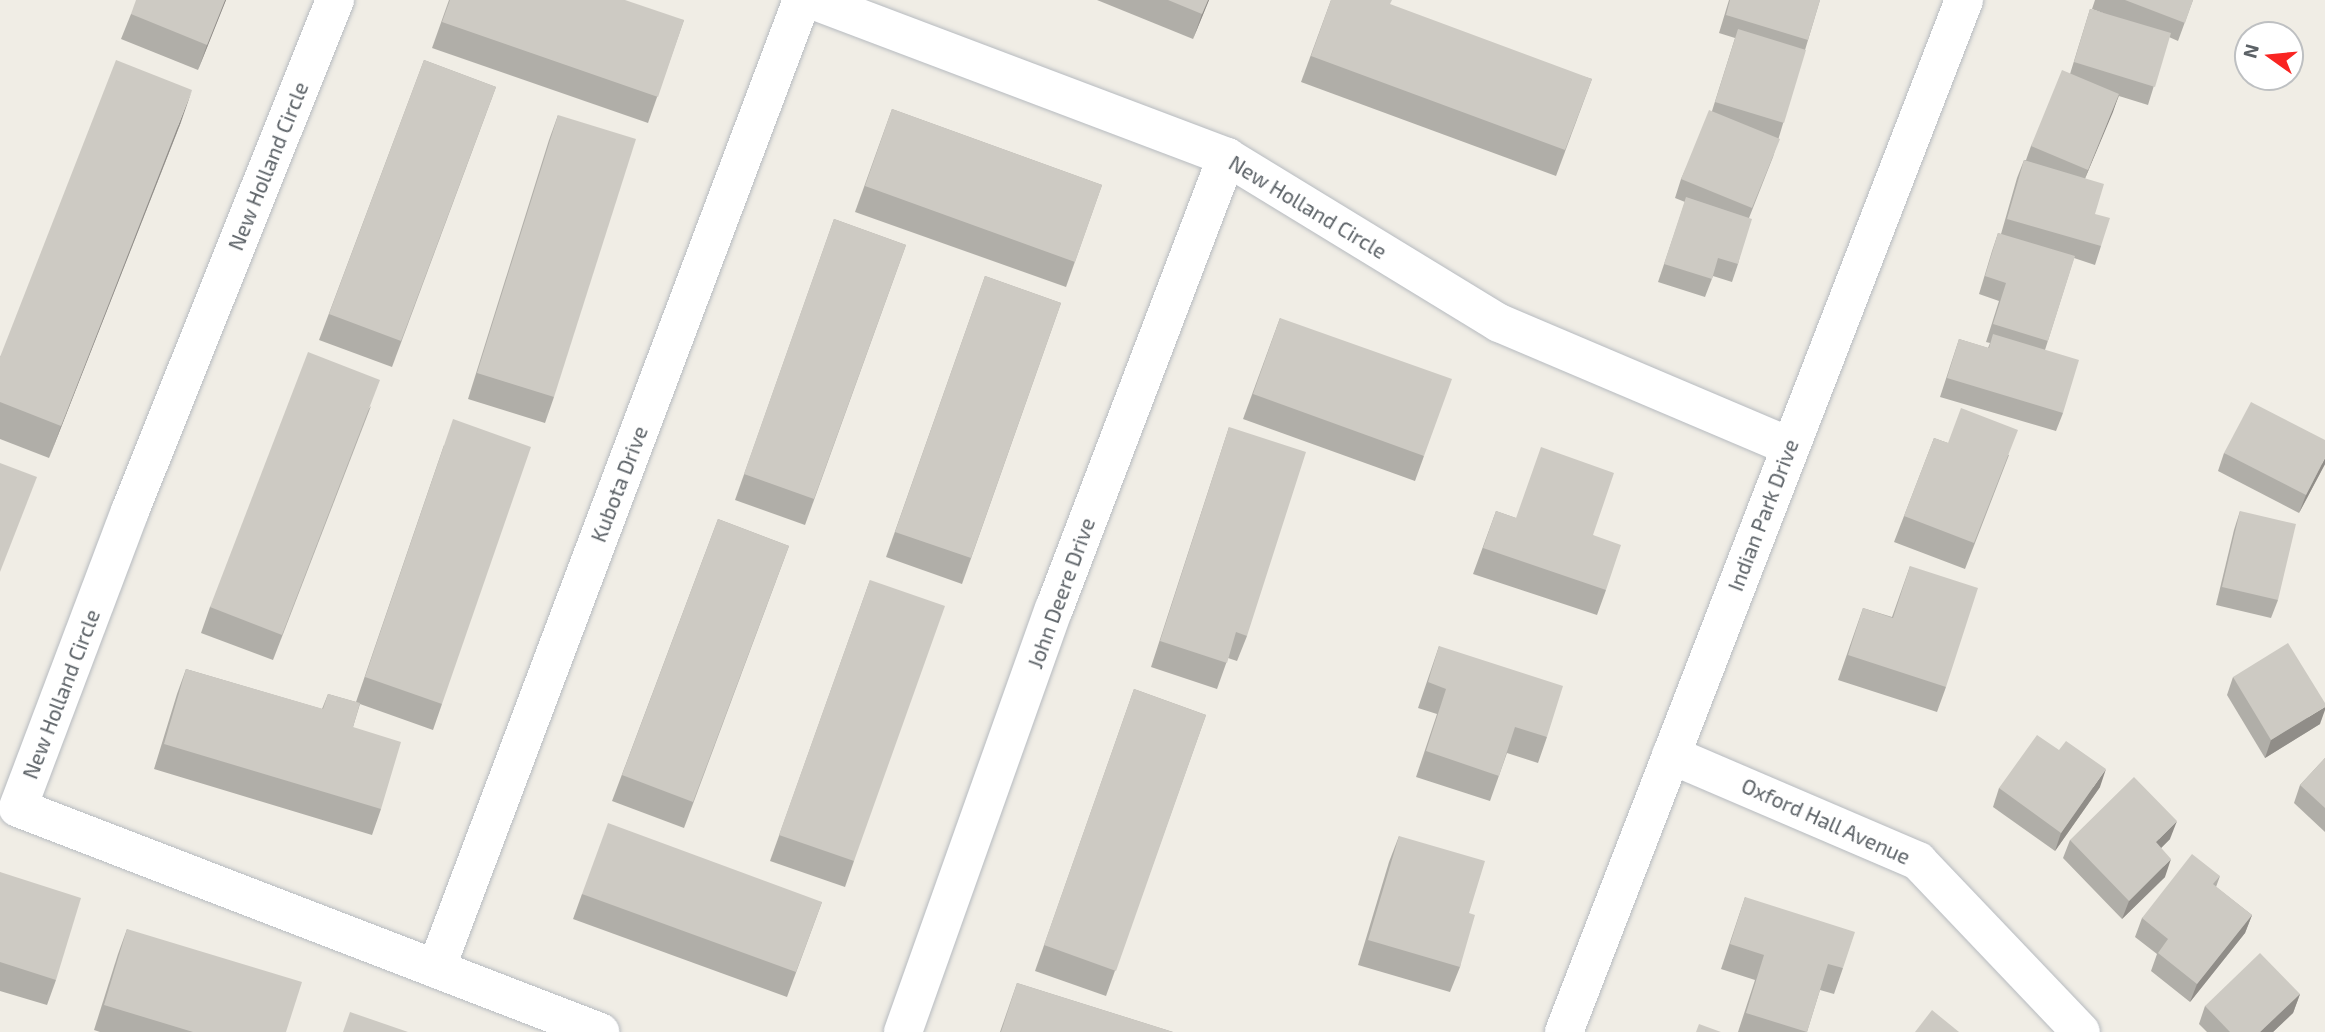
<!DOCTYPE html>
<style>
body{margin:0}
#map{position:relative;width:2325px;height:1032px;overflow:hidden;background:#f0ede5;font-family:"Exo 2",sans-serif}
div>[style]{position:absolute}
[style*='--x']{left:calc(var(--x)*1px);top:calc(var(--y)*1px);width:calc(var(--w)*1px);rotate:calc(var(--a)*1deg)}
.roads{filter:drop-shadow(0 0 2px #b7bbc0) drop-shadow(0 0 2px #b7bbc0)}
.minor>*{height:38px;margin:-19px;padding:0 19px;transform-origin:19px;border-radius:19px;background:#fff}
.wall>*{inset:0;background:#b0aea8}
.shaded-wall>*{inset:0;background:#908d88}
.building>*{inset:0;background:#cdcac3}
span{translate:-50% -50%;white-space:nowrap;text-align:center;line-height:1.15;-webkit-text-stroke:6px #fff;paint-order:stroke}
.street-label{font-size:21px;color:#5c6267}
.north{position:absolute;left:2234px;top:21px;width:70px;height:70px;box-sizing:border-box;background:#fff;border:2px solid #bec0c2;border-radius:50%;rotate:285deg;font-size:19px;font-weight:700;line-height:28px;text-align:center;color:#5c6267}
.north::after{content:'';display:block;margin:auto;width:24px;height:32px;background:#f92522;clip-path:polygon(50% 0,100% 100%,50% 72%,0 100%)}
</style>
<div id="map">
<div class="roads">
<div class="minor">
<div style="--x:335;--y:0;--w:551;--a:111.86"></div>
<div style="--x:130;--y:511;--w:317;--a:110.7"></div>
<div style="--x:18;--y:808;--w:624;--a:21.05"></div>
<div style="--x:812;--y:0;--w:444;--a:20.7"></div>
<div style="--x:1227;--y:157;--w:319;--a:31.4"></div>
<div style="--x:1499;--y:323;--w:315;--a:23"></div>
<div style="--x:1671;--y:755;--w:269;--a:23.2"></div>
<div style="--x:1918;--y:861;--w:236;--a:46.4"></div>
<div style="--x:436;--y:969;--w:1036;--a:-69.31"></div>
<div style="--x:903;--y:1032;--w:449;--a:-70.4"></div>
<div style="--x:1054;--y:609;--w:484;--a:-69.1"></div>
<div style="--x:1564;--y:1032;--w:1107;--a:-68.81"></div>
</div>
</div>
<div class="wall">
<div style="clip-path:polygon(226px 0,198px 70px,121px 39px,131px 14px)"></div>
<div style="clip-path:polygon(449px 0,684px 20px,648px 123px,432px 48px)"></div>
<div style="clip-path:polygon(1097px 0,1209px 0,1193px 39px)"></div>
<div style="clip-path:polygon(1331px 0,1592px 79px,1556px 176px,1301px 82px)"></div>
<div style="clip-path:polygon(1729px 0,1820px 0,1773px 157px,1749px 218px,1738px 264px,1732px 282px,1713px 276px,1705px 297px,1658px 282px,1685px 202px,1675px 198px,1681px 179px,1712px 111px,1735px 38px,1719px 33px)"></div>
<div style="clip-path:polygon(2095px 0,2193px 0,2178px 41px,2169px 37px,2148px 105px,2119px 96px,2085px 178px,2095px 214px,2101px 246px,2095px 265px,2074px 258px,2045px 350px,2063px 413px,2056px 431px,1940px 397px,1959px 339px,1988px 348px,1990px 343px,1986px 342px,1999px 301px,1979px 294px,1992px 251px,1998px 233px,2001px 234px,2017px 178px,2024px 160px,2026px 160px,2031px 146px,2070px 74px,2090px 9px,2106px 14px,2092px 9px)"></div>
<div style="clip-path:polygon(424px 60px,496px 87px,392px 367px,319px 340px)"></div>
<div style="clip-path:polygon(892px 109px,1102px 185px,1066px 287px,855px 212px)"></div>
<div style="clip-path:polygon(558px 115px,554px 397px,545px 423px,468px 399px,549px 140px)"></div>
<div style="clip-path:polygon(181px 122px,49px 458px,0 439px,0 357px)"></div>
<div style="clip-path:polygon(834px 219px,906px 245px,805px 525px,735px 500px)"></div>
<div style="clip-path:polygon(985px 276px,1061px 303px,962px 584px,886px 557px)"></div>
<div style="clip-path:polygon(1280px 318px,1424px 456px,1415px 481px,1243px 419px)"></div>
<div style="clip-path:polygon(371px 406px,273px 660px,201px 633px,210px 607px)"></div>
<div style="clip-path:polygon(1229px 427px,1247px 636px,1237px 661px,1228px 658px,1217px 689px,1151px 667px)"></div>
<div style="clip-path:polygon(1934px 438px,1948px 443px,2009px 455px,1965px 569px,1894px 542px)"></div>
<div style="clip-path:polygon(444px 445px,442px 704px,433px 730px,360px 704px,353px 727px,381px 809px,372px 835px,154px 769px,177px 694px,186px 669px,322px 709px,328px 694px,356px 702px)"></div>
<div style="clip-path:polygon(2224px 453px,2325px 464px,2299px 513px,2218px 471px)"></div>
<div style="clip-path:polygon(1496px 511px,1516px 518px,1593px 535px,1606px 590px,1597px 615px,1473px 574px)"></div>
<div style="clip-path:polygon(2240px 511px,2278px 600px,2271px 618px,2216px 605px,2234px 530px)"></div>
<div style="clip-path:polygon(718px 519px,789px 546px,684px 828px,612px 801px)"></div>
<div style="clip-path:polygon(1910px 566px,1946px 687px,1937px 712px,1838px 680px,1863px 608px,1892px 617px)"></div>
<div style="clip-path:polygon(870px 580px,854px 861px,845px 887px,770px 861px)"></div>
<div style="clip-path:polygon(1439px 646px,1547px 737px,1538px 763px,1507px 753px,1490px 801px,1416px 777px,1437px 714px,1418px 708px)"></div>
<div style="clip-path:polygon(2233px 677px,2320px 724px,2265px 758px,2227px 695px)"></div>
<div style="clip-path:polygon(1134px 689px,1206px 715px,1106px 996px,1035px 971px)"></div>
<div style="clip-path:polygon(2325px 758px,2325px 832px,2294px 803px,2300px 785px)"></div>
<div style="clip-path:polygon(2100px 787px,2055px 851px,1993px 807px,1999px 788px)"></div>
<div style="clip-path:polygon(1399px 836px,1469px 913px,1460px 967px,1450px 992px,1358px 965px,1389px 862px)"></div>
<div style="clip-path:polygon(2170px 839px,2161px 848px,2165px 877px,2122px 919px,2063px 858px,2070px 840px)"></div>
<div style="clip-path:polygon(0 872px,56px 980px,47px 1005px,0 991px)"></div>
<div style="clip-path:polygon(2220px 876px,2216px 887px,2252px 915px,2245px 933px,2190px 1002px,2151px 971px,2157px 954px,2135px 937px,2142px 918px)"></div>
<div style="clip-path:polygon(582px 894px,822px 902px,787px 997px,573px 919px)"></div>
<div style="clip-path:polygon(1745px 897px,1843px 968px,1834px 994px,1820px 990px,1807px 1032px,1738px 1032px,1755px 980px,1721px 969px)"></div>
<div style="clip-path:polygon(127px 929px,286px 1032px,100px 1032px,94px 1030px,118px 954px)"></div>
<div style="clip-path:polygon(1017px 983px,1173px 1032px,1000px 1032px)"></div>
<div style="clip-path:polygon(2300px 994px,2293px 1013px,2273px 1032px,2207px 1032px,2199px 1024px,2205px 1006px)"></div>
</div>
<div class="shaded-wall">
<div style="clip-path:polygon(225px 0,226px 0,198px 70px,207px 45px)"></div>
<div style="clip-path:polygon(1208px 0,1209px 0,1193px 39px,1202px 14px)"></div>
<div style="clip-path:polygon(192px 90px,181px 122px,49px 458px,61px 426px)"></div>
<div style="clip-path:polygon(2119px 94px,2113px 112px,2081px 188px,2088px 170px)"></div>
<div style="clip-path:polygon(2325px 458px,2325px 464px,2299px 513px,2306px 495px)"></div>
<div style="clip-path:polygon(2325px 707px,2325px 710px,2320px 724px,2265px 758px,2271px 740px)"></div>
<div style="clip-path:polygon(2106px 769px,2100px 787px,2055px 851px,2061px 833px)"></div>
<div style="clip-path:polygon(2177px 821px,2170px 839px,2149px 860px,2156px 842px)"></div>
<div style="clip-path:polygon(2171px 859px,2165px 877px,2122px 919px,2129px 901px)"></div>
<div style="clip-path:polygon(2252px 915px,2245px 933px,2190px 1002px,2197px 984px)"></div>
<div style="clip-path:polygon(2300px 994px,2293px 1013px,2273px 1032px,2260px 1032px)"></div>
</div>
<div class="building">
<div style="clip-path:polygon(136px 0,225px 0,207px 45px,131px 14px)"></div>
<div style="clip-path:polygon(450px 0,625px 0,684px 20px,658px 97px,442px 22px)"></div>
<div style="clip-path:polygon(1168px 0,1208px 0,1202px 14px)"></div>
<div style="clip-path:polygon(1331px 0,1392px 0,1390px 4px,1592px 79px,1565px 150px,1311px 56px)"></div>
<div style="clip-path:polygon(1730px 0,1820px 0,1808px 40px,1726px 15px)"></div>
<div style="clip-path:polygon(2125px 0,2193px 0,2185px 23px)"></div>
<div style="clip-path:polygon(2090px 9px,2171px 33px,2155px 87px,2074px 62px)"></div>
<div style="clip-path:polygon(1738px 29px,1806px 50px,1784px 123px,1715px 102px)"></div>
<div style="clip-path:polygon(116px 60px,192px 90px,61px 426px,0 402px,0 357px)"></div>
<div style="clip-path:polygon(424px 60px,496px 87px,401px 341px,329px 314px)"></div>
<div style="clip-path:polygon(2062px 70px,2119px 94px,2088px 170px,2031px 146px)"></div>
<div style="clip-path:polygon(892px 109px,1102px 185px,1075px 262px,865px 186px)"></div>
<div style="clip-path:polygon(1709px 110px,1780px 139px,1752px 208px,1681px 179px)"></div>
<div style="clip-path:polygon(558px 115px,636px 139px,554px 397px,477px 373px)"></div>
<div style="clip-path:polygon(2024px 160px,2104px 184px,2095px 214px,2110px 218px,2101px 246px,2007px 219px)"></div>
<div style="clip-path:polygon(1686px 197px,1752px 219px,1738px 264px,1718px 258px,1712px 279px,1664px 264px)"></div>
<div style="clip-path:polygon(834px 219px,906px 245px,814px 499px,744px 474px)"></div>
<div style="clip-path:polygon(1998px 233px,2075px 256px,2048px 341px,1993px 324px,2006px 283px,1985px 276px)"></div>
<div style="clip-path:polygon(985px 276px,1061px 303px,971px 558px,895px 532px)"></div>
<div style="clip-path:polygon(1280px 318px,1452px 379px,1424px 456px,1253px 394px)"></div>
<div style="clip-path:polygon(1993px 334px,2079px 360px,2063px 413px,1947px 378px,1959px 339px,1989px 348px)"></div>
<div style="clip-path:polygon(308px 352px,380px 380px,282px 635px,210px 607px)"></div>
<div style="clip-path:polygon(2251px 402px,2325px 440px,2325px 458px,2306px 495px,2224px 453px)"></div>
<div style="clip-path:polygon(1961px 408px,2018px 430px,1974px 543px,1904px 516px,1934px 438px,1948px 443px)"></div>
<div style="clip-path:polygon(453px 419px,531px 447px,442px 704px,365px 677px)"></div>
<div style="clip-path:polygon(1229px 427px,1306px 452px,1247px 636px,1236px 632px,1227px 663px,1160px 641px)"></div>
<div style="clip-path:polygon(1541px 447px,1614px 473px,1593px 535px,1621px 545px,1606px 590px,1483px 548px,1496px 511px,1516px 518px)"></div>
<div style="clip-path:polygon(0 463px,37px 477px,0 572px)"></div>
<div style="clip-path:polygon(2240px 511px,2296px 524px,2278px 600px,2222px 587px)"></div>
<div style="clip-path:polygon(718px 519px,789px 546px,693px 802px,622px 775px)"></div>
<div style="clip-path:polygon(1910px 566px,1978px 588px,1946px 687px,1848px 655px,1863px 608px,1893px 618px)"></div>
<div style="clip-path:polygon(870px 580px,945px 606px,854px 861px,779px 835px)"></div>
<div style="clip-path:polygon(2288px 643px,2325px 703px,2325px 707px,2271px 740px,2233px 677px)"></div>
<div style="clip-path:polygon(1439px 646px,1563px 686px,1547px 737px,1515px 727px,1499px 776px,1426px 751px,1446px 689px,1428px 682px)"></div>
<div style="clip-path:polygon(186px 669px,323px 709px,328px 694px,360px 703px,353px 727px,401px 742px,381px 809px,164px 744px)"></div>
<div style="clip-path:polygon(1134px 689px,1206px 715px,1116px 971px,1044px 945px)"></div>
<div style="clip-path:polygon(2037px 735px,2059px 750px,2066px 741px,2106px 769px,2061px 833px,1999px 788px)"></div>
<div style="clip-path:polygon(2325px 758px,2325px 808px,2300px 785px)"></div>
<div style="clip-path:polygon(2134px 777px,2177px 821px,2156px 842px,2171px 859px,2129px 901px,2070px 840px)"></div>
<div style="clip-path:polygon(608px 823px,822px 902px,796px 972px,582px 894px)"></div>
<div style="clip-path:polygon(1399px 836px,1485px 861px,1469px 913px,1475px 915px,1460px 967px,1368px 940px)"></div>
<div style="clip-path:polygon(2192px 854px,2220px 876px,2213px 884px,2252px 915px,2197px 984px,2158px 953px,2168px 939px,2142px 918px)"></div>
<div style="clip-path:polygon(0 872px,81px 898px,56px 980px,0 962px)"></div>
<div style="clip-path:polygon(1745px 897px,1855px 932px,1843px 968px,1828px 964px,1807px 1032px,1746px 1013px,1764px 955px,1730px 944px)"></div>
<div style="clip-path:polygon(127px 929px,302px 982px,286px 1032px,193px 1032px,104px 1005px)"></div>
<div style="clip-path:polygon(2260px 953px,2300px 994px,2260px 1032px,2230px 1032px,2205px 1006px)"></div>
<div style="clip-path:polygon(1017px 983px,1173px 1032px,1001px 1032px)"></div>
<div style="clip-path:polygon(1932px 1010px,1959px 1032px,1915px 1032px)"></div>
<div style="clip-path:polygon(350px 1012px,408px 1032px,343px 1032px)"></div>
<div style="clip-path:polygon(1699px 1024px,1721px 1032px,1696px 1032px)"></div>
</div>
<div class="street-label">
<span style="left:268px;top:166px;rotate:-68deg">New Holland Circle</span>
<span style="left:1308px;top:207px;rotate:31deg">New Holland Circle</span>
<span style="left:619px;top:484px;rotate:-69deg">Kubota Drive</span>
<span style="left:1763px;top:515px;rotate:-69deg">Indian Park Drive</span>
<span style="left:1061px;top:593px;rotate:-70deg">John Deere Drive</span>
<span style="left:61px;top:694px;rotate:-69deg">New Holland Circle</span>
<span style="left:1826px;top:821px;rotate:24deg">Oxford Hall Avenue</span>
</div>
<div class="north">N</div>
</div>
